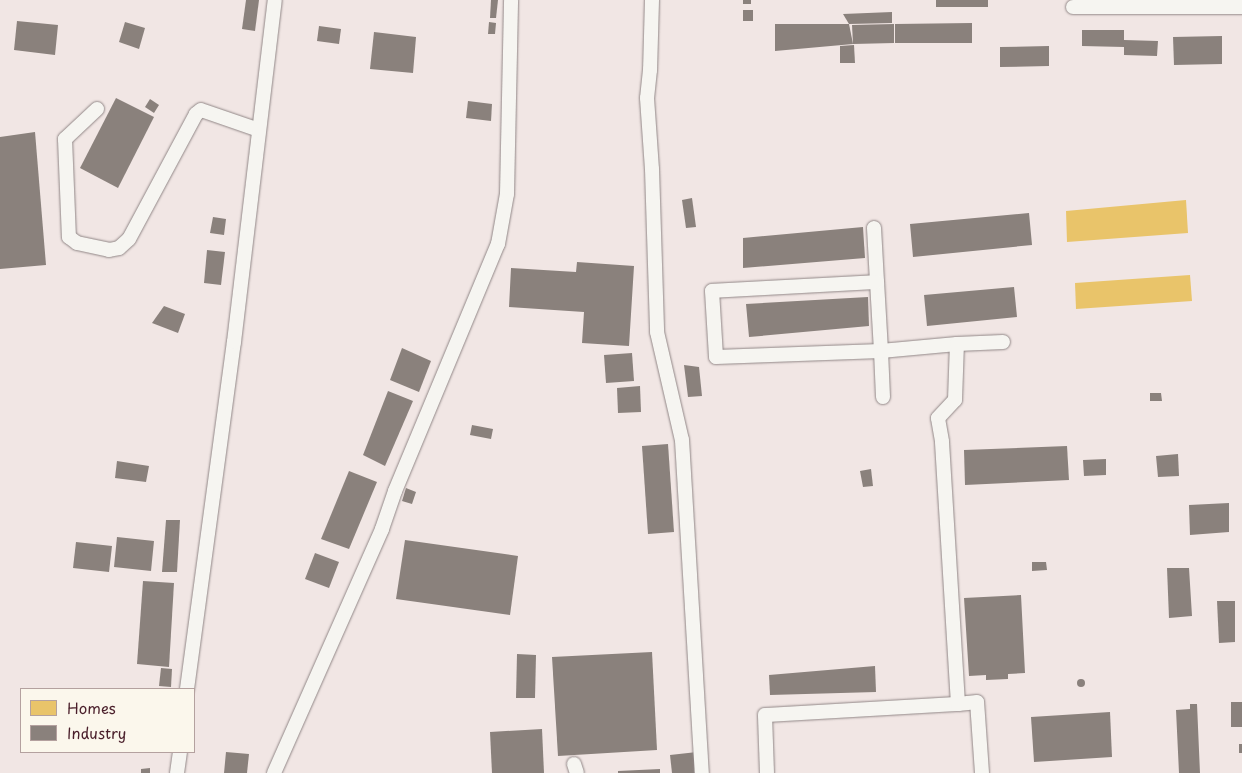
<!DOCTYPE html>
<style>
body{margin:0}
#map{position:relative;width:1242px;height:773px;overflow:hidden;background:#f8f6f0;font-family:"Playpen Sans",sans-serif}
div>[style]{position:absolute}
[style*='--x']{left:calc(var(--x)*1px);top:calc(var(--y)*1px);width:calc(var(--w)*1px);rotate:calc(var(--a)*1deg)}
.built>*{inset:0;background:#f1e6e4}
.homes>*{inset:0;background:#e9c46a}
.industry>*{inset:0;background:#8a817c}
.round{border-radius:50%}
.roads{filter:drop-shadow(0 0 1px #918787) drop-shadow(0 0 1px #918787)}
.minor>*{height:14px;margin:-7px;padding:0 7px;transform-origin:7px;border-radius:7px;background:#f6f5f1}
span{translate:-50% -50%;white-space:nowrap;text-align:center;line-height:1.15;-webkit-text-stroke:5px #fbf7ec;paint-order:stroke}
.legend{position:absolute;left:20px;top:688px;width:175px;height:65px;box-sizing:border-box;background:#fbf7ec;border:1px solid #b4a19f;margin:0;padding:6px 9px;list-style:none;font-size:15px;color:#4a1f2b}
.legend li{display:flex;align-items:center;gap:10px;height:25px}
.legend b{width:25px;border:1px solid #b4a19f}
</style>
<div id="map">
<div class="built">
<div style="clip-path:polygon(evenodd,0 0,1242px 0,1242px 773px,0 773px,0 0,21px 689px,194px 689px,194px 752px,21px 752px,21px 689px)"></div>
</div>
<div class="homes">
<div style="clip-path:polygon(1186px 200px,1188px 233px,1067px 242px,1066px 211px)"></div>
<div style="clip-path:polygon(1190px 275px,1192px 301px,1076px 309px,1075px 283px)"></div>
</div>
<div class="industry">
<div style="clip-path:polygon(246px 0,259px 0,255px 31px,242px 29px)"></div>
<div style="clip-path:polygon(491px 0,498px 0,496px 18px,490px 18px)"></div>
<div style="clip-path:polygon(743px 0,751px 0,751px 4px,743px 4px)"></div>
<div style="clip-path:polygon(936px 0,988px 0,988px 7px,936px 7px)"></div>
<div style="clip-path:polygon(743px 10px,753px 10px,753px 21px,743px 21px)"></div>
<div style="clip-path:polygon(892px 12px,892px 23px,849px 24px,843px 14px)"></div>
<div style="clip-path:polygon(17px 21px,58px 25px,55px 55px,14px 50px)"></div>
<div style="clip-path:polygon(125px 22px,145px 28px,139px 49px,119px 42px)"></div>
<div style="clip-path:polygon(489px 22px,496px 23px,495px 34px,488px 34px)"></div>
<div style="clip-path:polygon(972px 23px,972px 43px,895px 43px,895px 24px)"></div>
<div style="clip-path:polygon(775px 24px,849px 24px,853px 44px,775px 51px)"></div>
<div style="clip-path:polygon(894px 24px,894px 43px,853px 44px,852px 25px)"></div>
<div style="clip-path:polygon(319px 26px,341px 29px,339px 44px,317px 41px)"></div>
<div style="clip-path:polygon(1082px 30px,1124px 30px,1124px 40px,1158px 41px,1157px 56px,1124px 55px,1124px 47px,1082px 46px)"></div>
<div style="clip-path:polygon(374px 32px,416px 37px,413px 73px,370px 69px)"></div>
<div style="clip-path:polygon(1222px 36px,1222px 64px,1174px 65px,1173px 37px)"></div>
<div style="clip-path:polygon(854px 45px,855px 63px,840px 63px,840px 46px)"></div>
<div style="clip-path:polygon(1049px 46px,1049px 66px,1000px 67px,1000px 47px)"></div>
<div style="clip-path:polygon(116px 98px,154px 117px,118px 188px,80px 168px)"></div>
<div style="clip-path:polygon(150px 99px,159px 105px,154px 113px,145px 107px)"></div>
<div style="clip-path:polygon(468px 101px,492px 104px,491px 121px,466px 118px)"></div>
<div style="clip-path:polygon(35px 132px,46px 265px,0 269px,0 137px)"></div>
<div style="clip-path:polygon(692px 198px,696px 227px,686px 228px,682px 200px)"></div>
<div style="clip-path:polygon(1029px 213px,1032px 245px,913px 257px,910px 224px)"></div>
<div style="clip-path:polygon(213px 217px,226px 219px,224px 235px,210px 233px)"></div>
<div style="clip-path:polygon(863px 227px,865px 258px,743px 268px,743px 238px)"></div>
<div style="clip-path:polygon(207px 250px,225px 252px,221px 285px,204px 283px)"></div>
<div style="clip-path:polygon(577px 262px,634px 266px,629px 346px,582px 343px,584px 312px,509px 307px,511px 268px,576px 272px)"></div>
<div style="clip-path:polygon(1014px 287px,1017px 317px,927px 326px,924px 295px)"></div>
<div style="clip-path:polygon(868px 297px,869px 326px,749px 337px,746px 304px)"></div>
<div style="clip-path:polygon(164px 306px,185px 314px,178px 333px,152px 323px)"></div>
<div style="clip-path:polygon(402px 348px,431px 361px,419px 392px,390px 380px)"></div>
<div style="clip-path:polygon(632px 353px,634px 381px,606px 383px,604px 355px)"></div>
<div style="clip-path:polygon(684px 365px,699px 367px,702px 396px,688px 397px)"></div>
<div style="clip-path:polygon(640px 386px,641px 412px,618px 413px,617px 388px)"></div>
<div style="clip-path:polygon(388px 391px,413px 401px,385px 466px,363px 455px)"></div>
<div style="clip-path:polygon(1150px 393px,1161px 393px,1162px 401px,1150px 401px)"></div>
<div style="clip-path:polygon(472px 425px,493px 429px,491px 439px,470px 435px)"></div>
<div style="clip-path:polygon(668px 444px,674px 532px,648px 534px,642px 446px)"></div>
<div style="clip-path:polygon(1067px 446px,1069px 480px,965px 485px,964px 450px)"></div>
<div style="clip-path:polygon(1178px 454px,1179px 476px,1158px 477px,1156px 456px)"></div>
<div style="clip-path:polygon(1106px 459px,1106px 475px,1084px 476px,1083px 460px)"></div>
<div style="clip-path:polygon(117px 461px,149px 466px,146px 482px,115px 478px)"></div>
<div style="clip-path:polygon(871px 469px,873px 486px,863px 487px,860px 471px)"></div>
<div style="clip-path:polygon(349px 471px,377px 482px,349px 549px,321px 539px)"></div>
<div style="clip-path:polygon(406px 488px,416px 492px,412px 504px,402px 501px)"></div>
<div style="clip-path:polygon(1229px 503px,1229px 532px,1190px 535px,1189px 505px)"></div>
<div style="clip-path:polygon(166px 520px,180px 520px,177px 572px,162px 572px)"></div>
<div style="clip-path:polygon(117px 537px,154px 541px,151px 571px,114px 567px)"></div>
<div style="clip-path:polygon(405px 540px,518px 556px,510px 615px,396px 599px)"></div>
<div style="clip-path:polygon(76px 542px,112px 546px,109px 572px,73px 568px)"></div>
<div style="clip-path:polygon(315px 553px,339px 562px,329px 588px,305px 579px)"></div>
<div style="clip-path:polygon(1032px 562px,1046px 562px,1047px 570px,1032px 571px)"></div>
<div style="clip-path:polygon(1167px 568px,1189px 568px,1192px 616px,1169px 618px)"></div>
<div style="clip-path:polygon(143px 581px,174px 583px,169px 667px,137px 664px)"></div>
<div style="clip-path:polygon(1021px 595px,1025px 673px,1008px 674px,1008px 679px,986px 680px,986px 675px,969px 676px,964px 598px)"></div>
<div style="clip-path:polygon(1217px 601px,1235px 601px,1235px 642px,1219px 643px)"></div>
<div style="clip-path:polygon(652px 652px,657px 750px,558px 756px,552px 657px)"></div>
<div style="clip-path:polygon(517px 654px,536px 655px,535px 698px,516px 698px)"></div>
<div style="clip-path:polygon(875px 666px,876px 692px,770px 695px,769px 675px)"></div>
<div style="clip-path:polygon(161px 668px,172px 669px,171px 687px,159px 686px)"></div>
<div class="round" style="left:1077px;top:679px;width:8px;height:8px"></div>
<div style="clip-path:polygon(1231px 702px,1242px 702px,1242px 727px,1231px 727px)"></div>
<div style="clip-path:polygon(1190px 704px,1197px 704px,1200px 773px,1179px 773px,1176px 710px,1190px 709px)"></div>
<div style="clip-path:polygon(1110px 712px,1112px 757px,1034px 762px,1031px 717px)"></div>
<div style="clip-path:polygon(542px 729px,544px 773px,492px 773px,490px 732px)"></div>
<div style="clip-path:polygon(1239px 744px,1242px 744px,1242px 753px,1239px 753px)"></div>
<div style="clip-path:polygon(226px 752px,249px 754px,247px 773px,224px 773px)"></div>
<div style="clip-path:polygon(697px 752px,699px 773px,672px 773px,670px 755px)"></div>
<div style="clip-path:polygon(150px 768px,150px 773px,141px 773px,141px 769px)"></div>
<div style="clip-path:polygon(660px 769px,660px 773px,618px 773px,618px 771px)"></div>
</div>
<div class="roads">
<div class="minor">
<div style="--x:652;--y:0;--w:70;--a:91.6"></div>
<div style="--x:650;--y:70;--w:28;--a:96"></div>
<div style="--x:647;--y:98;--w:71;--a:86"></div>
<div style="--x:652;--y:169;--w:163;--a:88.2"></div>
<div style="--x:657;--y:332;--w:111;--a:77"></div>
<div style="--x:682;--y:440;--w:334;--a:86.6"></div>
<div style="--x:1073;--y:7;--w:169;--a:0"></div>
<div style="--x:97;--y:109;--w:44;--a:136.8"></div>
<div style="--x:65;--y:139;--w:98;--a:87.7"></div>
<div style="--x:69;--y:237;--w:10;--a:37"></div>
<div style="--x:77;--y:243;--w:33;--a:12"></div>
<div style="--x:109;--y:250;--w:10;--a:-11"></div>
<div style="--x:119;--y:248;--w:13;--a:-42"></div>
<div style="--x:129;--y:239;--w:142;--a:-61.8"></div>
<div style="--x:196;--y:114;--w:6;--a:-39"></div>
<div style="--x:201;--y:110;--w:61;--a:19"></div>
<div style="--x:874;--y:228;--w:54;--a:86.8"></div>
<div style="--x:883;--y:397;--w:46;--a:-92.5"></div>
<div style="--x:881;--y:351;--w:69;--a:-93.3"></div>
<div style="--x:877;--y:282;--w:165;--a:176.9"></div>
<div style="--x:712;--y:291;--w:66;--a:86.5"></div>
<div style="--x:716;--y:357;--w:165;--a:-2.1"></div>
<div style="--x:881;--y:351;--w:76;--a:-5.3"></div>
<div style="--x:187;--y:689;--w:350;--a:-82.3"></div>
<div style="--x:234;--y:342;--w:344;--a:-83.2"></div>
<div style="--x:574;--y:764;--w:9;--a:72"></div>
<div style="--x:177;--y:773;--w:21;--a:-82"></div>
<div style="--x:274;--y:773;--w:267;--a:-66.1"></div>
<div style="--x:382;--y:529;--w:40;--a:-71.1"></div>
<div style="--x:395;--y:491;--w:268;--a:-67.4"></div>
<div style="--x:498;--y:244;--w:51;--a:-79.8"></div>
<div style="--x:507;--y:194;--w:194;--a:-88.8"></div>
<div style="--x:767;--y:773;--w:58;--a:-92"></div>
<div style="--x:765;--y:715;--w:193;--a:-3.3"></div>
<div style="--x:982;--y:773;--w:71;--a:-94"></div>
<div style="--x:977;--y:702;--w:19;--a:174"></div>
<div style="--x:958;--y:704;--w:263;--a:-93.5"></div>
<div style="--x:942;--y:441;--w:23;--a:-100"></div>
<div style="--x:938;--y:418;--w:25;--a:-47"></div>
<div style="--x:955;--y:400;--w:56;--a:-88"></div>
<div style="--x:957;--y:344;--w:46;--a:-2.5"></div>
</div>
</div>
<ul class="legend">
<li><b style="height:14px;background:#e9c46a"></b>Homes</li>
<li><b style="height:14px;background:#8a817c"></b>Industry</li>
</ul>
</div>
